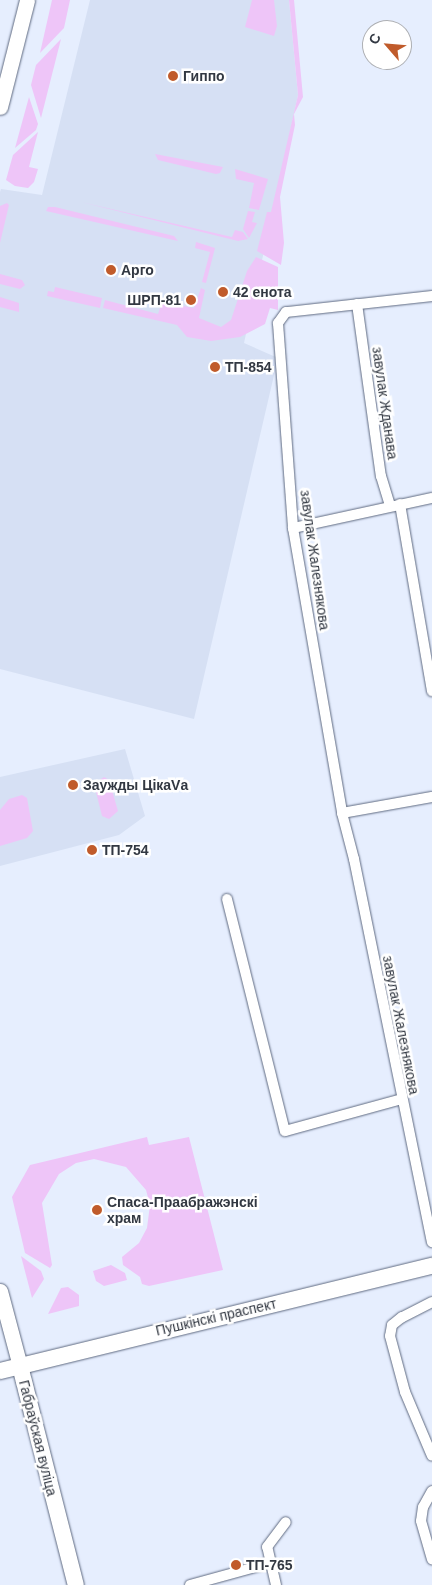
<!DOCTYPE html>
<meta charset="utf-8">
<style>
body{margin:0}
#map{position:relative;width:432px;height:1585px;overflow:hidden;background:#e6eefe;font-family:Helvetica,sans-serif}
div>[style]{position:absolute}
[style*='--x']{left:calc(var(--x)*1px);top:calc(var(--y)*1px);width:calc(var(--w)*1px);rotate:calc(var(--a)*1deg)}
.built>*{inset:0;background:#d6e0f4}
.green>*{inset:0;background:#eec5f8}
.roads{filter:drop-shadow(0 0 1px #5f6a81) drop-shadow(0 0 1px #5f6a81)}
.street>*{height:10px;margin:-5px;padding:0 5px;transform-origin:5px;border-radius:5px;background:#fff}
.secondary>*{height:15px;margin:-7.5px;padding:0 7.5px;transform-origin:7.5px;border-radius:7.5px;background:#fff}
.primary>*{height:16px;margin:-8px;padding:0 8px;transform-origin:8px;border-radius:8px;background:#fff}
.dots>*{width:14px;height:14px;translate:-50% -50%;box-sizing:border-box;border:2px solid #fff;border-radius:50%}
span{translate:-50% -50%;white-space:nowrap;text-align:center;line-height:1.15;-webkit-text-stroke:5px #fff;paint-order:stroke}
.poi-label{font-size:14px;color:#323842;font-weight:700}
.left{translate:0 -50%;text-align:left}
.right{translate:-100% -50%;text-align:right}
.street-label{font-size:14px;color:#323842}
.north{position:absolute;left:362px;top:20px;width:50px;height:50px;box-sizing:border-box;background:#fff;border:1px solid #adafb3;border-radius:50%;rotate:297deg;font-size:14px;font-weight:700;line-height:20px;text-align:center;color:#323842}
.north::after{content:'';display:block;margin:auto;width:18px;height:22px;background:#c05b2b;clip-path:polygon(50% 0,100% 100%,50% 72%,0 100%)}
</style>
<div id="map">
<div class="built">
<div style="clip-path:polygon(90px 0,289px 0,298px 95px,244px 343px,278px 358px,194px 719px,0 669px,0 192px,1px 189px,42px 195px)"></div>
<div style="clip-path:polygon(125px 749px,145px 816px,119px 835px,0 866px,0 777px)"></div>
</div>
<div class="green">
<div style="clip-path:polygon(52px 0,70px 0,64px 28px,40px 53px)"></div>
<div style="clip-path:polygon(252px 0,274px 0,277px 26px,274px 36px,245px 27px)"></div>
<div style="clip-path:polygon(289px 0,294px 0,303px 97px,294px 114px,295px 125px,280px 197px,284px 243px,281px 265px,257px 251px,267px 212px,271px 212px,298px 95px)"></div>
<div style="clip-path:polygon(61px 39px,41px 118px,31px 85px,36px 65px)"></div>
<div style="clip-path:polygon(29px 97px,38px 124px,36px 130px,15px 148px)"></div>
<div style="clip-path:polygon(38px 132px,29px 167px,38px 169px,34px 182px,28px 188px,15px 186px,6px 180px,13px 155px)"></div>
<div style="clip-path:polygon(155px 154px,223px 167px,220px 173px,216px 174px,158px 160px)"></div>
<div style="clip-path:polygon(235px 169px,268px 179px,259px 210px,249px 208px,254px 183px,236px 179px)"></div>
<div style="clip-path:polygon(81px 202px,232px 237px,235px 230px,243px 232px,248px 239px,238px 241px)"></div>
<div style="clip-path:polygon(7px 203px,9px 205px,0 243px,0 206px)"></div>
<div style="clip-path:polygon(55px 207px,174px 236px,178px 241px,46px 211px,48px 207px)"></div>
<div style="clip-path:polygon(248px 211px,255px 212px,252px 222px,257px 223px,249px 238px,243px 229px)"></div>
<div style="clip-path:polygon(196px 242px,215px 248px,206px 283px,202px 282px,210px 252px,195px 248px)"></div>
<div style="clip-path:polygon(256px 257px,278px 267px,278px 310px,270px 308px,265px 324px,240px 337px,211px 341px,187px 337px,177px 325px,103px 308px,105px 300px,158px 314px,162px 302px,194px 308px,201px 288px,205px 290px,199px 318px,221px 327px,231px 320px,247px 271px)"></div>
<div style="clip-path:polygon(0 274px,22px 280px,25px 285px,20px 289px,0 284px)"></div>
<div style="clip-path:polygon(55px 287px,102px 298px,100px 308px,47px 296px,48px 291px,54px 292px)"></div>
<div style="clip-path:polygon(0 297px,19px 303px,19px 312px,0 307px)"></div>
<div style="clip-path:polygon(104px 777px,109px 780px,118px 811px,109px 819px,102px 816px,94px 784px)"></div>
<div style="clip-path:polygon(22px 795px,27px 798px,33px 831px,27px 838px,0 846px,0 810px,9px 799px)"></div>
<div style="clip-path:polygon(147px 1137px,149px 1145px,189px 1137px,223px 1270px,149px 1286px,142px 1284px,140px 1277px,123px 1265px,122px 1257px,139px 1243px,147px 1228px,150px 1205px,146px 1190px,126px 1167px,94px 1159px,76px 1163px,59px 1174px,42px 1203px,52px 1265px,50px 1268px,25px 1253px,12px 1197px,30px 1165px)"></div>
<div style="clip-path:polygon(21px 1256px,41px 1271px,44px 1279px,32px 1298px)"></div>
<div style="clip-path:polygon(111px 1265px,125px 1273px,127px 1280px,104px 1286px,96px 1281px,93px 1271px)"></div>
<div style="clip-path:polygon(68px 1287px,79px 1295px,79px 1306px,48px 1314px,61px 1288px)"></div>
</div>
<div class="roads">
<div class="street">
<div style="--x:432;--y:296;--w:147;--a:173.7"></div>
<div style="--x:286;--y:312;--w:14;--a:126"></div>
<div style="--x:278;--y:323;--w:206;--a:85.8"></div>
<div style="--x:293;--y:528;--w:289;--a:80.2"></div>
<div style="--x:342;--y:813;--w:48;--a:75.4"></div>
<div style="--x:354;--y:859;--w:391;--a:78.5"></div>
<div style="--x:357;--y:304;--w:174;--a:82.1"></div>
<div style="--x:381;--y:476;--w:30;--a:73"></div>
<div style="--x:400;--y:504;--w:190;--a:80.3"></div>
<div style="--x:293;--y:528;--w:142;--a:-12.2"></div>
<div style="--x:342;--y:813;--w:91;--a:-10.1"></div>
<div style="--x:227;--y:899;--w:239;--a:76"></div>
<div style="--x:285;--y:1131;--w:121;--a:-15.3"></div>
<div style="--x:432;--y:1302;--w:34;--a:153"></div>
<div style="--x:402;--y:1317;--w:13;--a:141"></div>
<div style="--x:392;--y:1325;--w:11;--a:100"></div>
<div style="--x:390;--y:1336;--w:58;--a:75"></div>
<div style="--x:405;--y:1392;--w:69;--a:67.1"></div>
<div style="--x:432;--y:1491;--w:18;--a:119"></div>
<div style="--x:423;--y:1507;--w:14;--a:98"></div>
<div style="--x:421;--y:1521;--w:40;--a:74"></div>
<div style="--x:190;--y:1585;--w:83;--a:-15.4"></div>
<div style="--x:276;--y:1585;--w:39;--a:-103"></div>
<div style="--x:267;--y:1547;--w:31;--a:-53"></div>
</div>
<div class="secondary">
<div style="--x:0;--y:107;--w:110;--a:-75.8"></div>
<div style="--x:0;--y:1291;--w:78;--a:75.1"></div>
</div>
<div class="primary">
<div style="--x:20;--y:1366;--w:226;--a:75.7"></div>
<div style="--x:0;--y:1371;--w:445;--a:-13.7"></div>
</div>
</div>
<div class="dots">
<div style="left:173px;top:76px;background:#c05b2b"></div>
<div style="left:111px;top:270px;background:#c05b2b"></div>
<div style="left:223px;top:292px;background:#c05b2b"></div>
<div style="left:191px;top:300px;background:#c05b2b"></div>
<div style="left:215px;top:367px;background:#c05b2b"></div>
<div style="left:73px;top:785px;background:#c05b2b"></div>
<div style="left:92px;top:850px;background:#c05b2b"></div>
<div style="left:97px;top:1210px;background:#c05b2b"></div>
<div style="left:236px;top:1565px;background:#c05b2b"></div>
</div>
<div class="poi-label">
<span class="left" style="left:183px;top:76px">Гиппо</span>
<span class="left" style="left:121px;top:270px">Арго</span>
<span class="left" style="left:233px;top:292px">42 енота</span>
<span class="right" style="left:181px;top:300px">ШРП-81</span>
<span class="left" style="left:225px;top:367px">ТП-854</span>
<span class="left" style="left:83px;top:785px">Заужды ЦікаVа</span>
<span class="left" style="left:102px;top:850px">ТП-754</span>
<span class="left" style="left:107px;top:1210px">Спаса-Праабражэнскі<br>храм</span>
<span class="left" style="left:246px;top:1565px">ТП-765</span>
</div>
<div class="street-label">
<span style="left:385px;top:403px;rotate:82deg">завулак Жданава</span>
<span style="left:315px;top:560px;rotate:82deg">завулак Жалезнякова</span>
<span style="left:401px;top:1025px;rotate:79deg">завулак Жалезнякова</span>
<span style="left:216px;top:1317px;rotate:-13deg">Пушкінскі праспект</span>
<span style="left:38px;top:1438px;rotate:76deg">Габраўская вуліца</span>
</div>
<div class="north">С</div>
</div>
